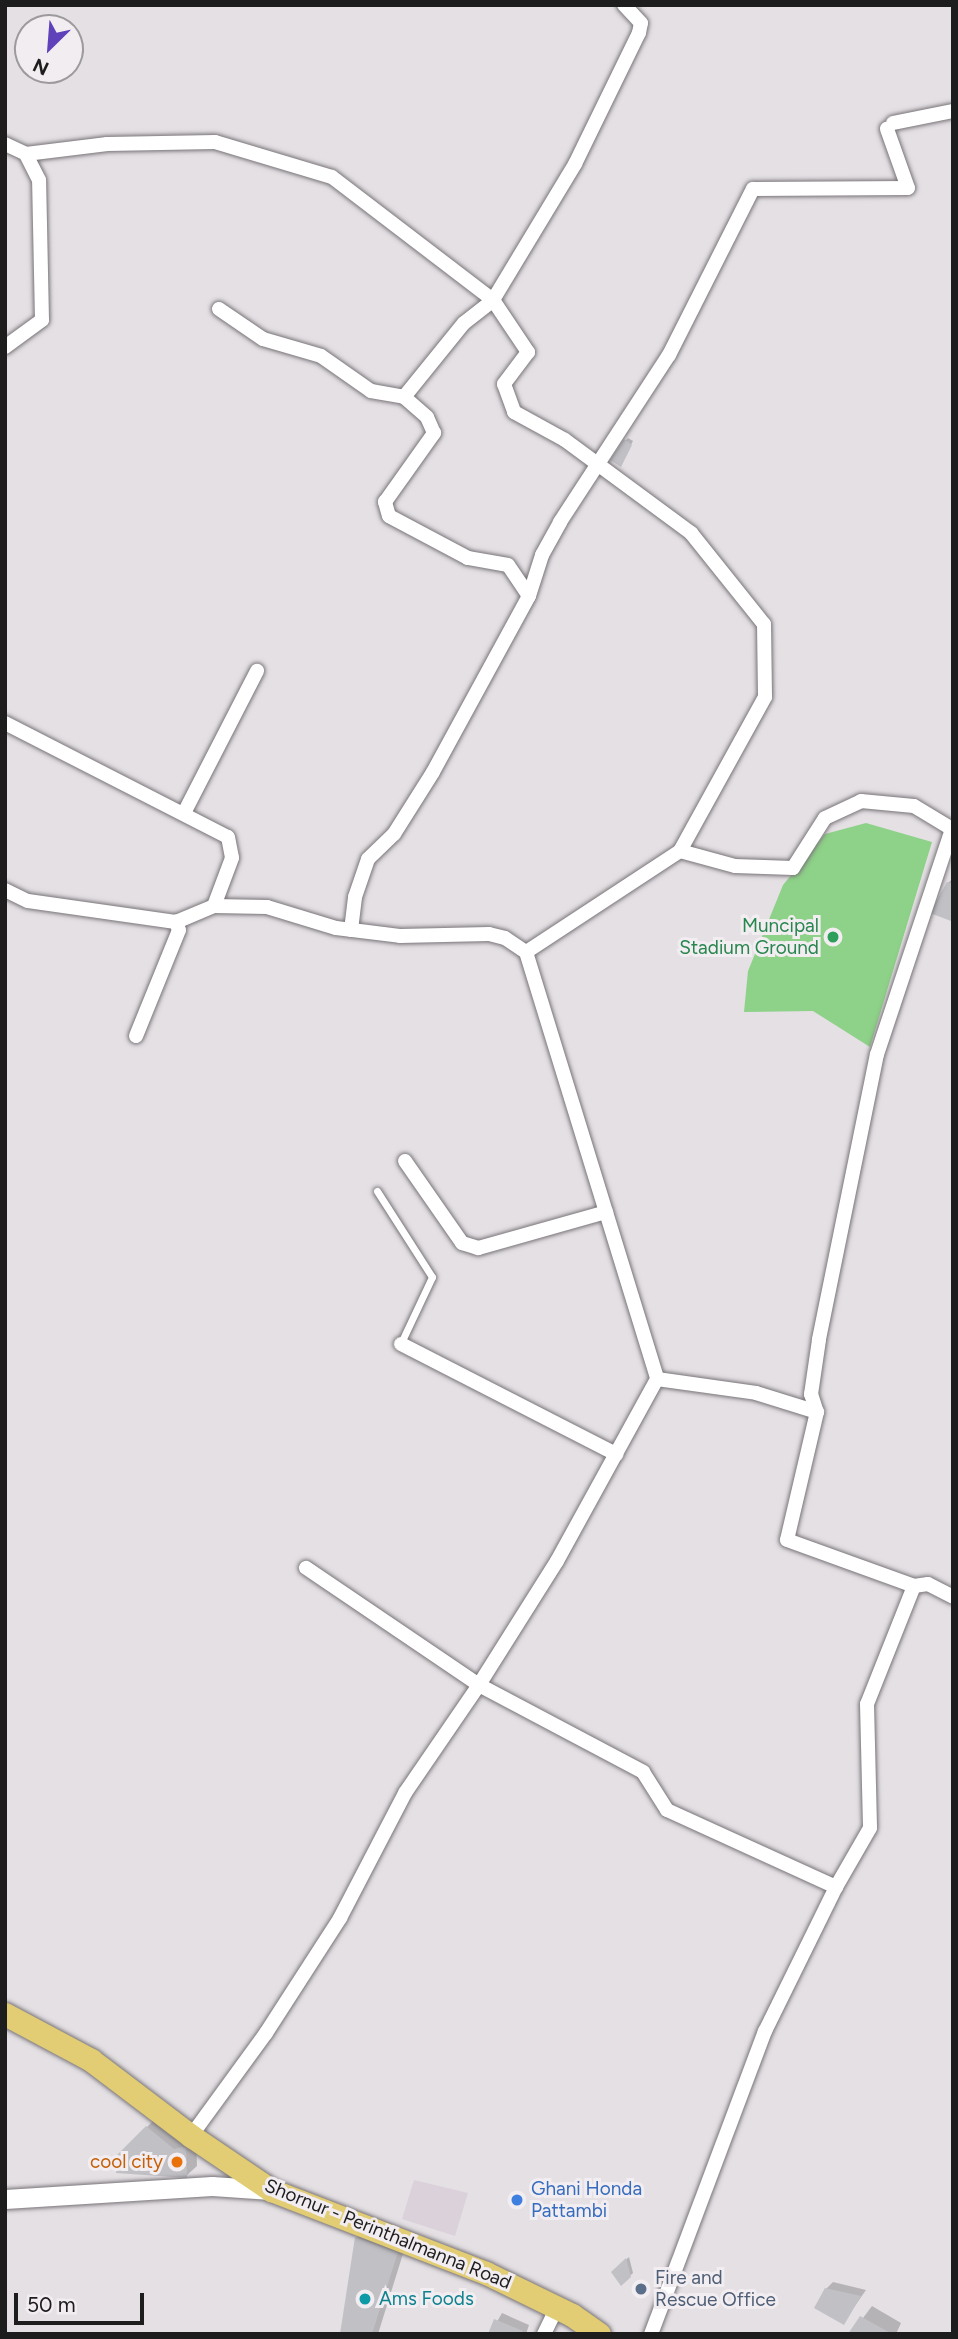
<!DOCTYPE html>
<style>
body{margin:0}
#map{position:relative;width:958px;height:2339px;overflow:hidden;background:#e4e0e4;font-family:Figtree,sans-serif}
div>[style]{position:absolute}
[style*='--x']{left:calc(var(--x)*1px);top:calc(var(--y)*1px);width:calc(var(--w)*1px);rotate:calc(var(--a)*1deg)}
.built>*{inset:0;background:#dbd1db}
.green>*{inset:0;background:#8ed188}
.shadow>*{inset:0;background:#0003}
.building>*{inset:0;background:#c0c0c5}
.roads{filter:drop-shadow(0 0 2px #787478) drop-shadow(0 0 2px #787478)}
.service>*{height:7px;margin:-3.5px;padding:0 3.5px;transform-origin:3.5px;border-radius:3.5px;background:#fff}
.minor>*{height:14px;margin:-7px;padding:0 7px;transform-origin:7px;border-radius:7px;background:#fff}
.secondary>*{height:19px;margin:-9.5px;padding:0 9.5px;transform-origin:9.5px;border-radius:9.5px;background:#fff}
.primary>*{height:23px;margin:-11.5px;padding:0 11.5px;transform-origin:11.5px;border-radius:11.5px;background:#e2cd74}
.dots>*{width:19px;height:19px;translate:-50% -50%;box-sizing:border-box;border:4px solid #f2edf1;border-radius:50%}
span{translate:-50% -50%;white-space:nowrap;text-align:center;line-height:1.15;-webkit-text-stroke:6px #f2edf1;paint-order:stroke}
.leisure-label{font-size:19px;color:#27864d}
.right{translate:-100% -50%;text-align:right}
.food-label{font-size:19px;color:#c56008}
.shop-label{font-size:19px;color:#366cbe}
.left{translate:0 -50%;text-align:left}
.street-label{font-size:19px;color:#1e1d1e}
.service-label{font-size:19px;color:#4e5e75}
.culture-label{font-size:19px;color:#0d838f}
.frame{position:absolute;inset:0;border:7px solid #1e1d1e;pointer-events:none}
.north{position:absolute;left:14px;top:14px;width:70px;height:70px;box-sizing:border-box;background:#f2edf1;border:2px solid #9d9a9d;border-radius:50%;rotate:205deg;font-size:19px;font-weight:700;line-height:28px;text-align:center;color:#1e1d1e}
.north::after{content:'';display:block;margin:auto;width:24px;height:32px;background:#5f42ba;clip-path:polygon(50% 0,100% 100%,50% 72%,0 100%)}
.scale{position:absolute;left:14px;top:2293px;width:130px;height:32px;box-sizing:border-box;border:4px solid #1e1d1e;border-top:0;padding-left:9px;font-size:21px;line-height:24px;white-space:nowrap;color:#1e1d1e;-webkit-text-stroke:5px #f2edf1;paint-order:stroke}
</style>
<div id="map">
<div class="built">
<div style="clip-path:polygon(414px 2180px,468px 2193px,455px 2236px,402px 2219px)"></div>
</div>
<div class="green">
<div style="clip-path:polygon(866px 823px,932px 842px,870px 1047px,813px 1011px,744px 1012px,748px 971px,783px 885px,825px 834px)"></div>
</div>
<div class="shadow">
<div style="clip-path:polygon(628px 438px,633px 441px,621px 465px,625px 441px)"></div>
<div style="clip-path:polygon(953px 878px,953px 917px,951px 919px,948px 883px)"></div>
<div style="clip-path:polygon(158px 2116px,196px 2137px,197px 2166px,186px 2176px,118px 2156px)"></div>
<div style="clip-path:polygon(367px 2228px,407px 2241px,378px 2334px,342px 2334px,357px 2238px)"></div>
<div style="clip-path:polygon(629px 2257px,633px 2273px,621px 2284px,613px 2272px)"></div>
<div style="clip-path:polygon(833px 2282px,866px 2290px,843px 2323px,826px 2289px)"></div>
<div style="clip-path:polygon(872px 2306px,901px 2323px,896px 2334px,851px 2334px)"></div>
<div style="clip-path:polygon(502px 2313px,529px 2325px,526px 2334px,490px 2334px)"></div>
</div>
<div class="building">
<div style="clip-path:polygon(624px 439px,632px 445px,621px 467px,610px 460px)"></div>
<div style="clip-path:polygon(947px 882px,953px 884px,951px 921px,930px 913px)"></div>
<div style="clip-path:polygon(146px 2126px,174px 2149px,186px 2146px,187px 2178px,116px 2173px,117px 2155px)"></div>
<div style="clip-path:polygon(355px 2237px,398px 2252px,372px 2334px,340px 2334px)"></div>
<div style="clip-path:polygon(626px 2258px,631px 2277px,621px 2286px,611px 2272px)"></div>
<div style="clip-path:polygon(825px 2288px,861px 2296px,844px 2325px,814px 2308px)"></div>
<div style="clip-path:polygon(860px 2316px,892px 2334px,848px 2334px)"></div>
<div style="clip-path:polygon(494px 2319px,523px 2331px,522px 2334px,488px 2334px)"></div>
</div>
<div class="roads">
<div class="service">
<div style="--x:377;--y:1191;--w:102;--a:57.4"></div>
<div style="--x:432;--y:1277;--w:73;--a:115.2"></div>
</div>
<div class="minor">
<div style="--x:893;--y:123;--w:61;--a:-11.3"></div>
<div style="--x:5;--y:144;--w:23;--a:25"></div>
<div style="--x:26;--y:154;--w:82;--a:-7"></div>
<div style="--x:107;--y:144;--w:108;--a:-1.1"></div>
<div style="--x:215;--y:142;--w:122;--a:16.7"></div>
<div style="--x:332;--y:177;--w:203;--a:37.4"></div>
<div style="--x:493;--y:300;--w:63;--a:56.1"></div>
<div style="--x:528;--y:352;--w:40;--a:127"></div>
<div style="--x:504;--y:384;--w:30;--a:70"></div>
<div style="--x:514;--y:412;--w:58;--a:28.8"></div>
<div style="--x:565;--y:440;--w:157;--a:36.4"></div>
<div style="--x:691;--y:533;--w:117;--a:51.3"></div>
<div style="--x:764;--y:624;--w:73;--a:89.2"></div>
<div style="--x:765;--y:697;--w:176;--a:118.9"></div>
<div style="--x:680;--y:851;--w:184;--a:146.7"></div>
<div style="--x:526;--y:952;--w:447;--a:72.9"></div>
<div style="--x:657;--y:1379;--w:208;--a:118.8"></div>
<div style="--x:557;--y:1561;--w:146;--a:122.2"></div>
<div style="--x:479;--y:1685;--w:186;--a:27.9"></div>
<div style="--x:643;--y:1772;--w:45;--a:57.7"></div>
<div style="--x:667;--y:1810;--w:186;--a:24.5"></div>
<div style="--x:836;--y:1887;--w:161;--a:116.2"></div>
<div style="--x:765;--y:2031;--w:324;--a:110.6"></div>
<div style="--x:219;--y:309;--w:53;--a:34.3"></div>
<div style="--x:263;--y:339;--w:60;--a:16.3"></div>
<div style="--x:321;--y:356;--w:61;--a:35"></div>
<div style="--x:371;--y:391;--w:34;--a:10"></div>
<div style="--x:5;--y:347;--w:46;--a:-36.1"></div>
<div style="--x:42;--y:320;--w:140;--a:-91.2"></div>
<div style="--x:39;--y:180;--w:29;--a:-117"></div>
<div style="--x:529;--y:596;--w:37;--a:-124"></div>
<div style="--x:508;--y:565;--w:41;--a:-170.1"></div>
<div style="--x:468;--y:558;--w:89;--a:-152"></div>
<div style="--x:389;--y:516;--w:15;--a:-106"></div>
<div style="--x:385;--y:502;--w:85;--a:-54.6"></div>
<div style="--x:434;--y:433;--w:17;--a:-114"></div>
<div style="--x:427;--y:417;--w:30;--a:-139"></div>
<div style="--x:404;--y:397;--w:95;--a:-51"></div>
<div style="--x:464;--y:323;--w:37;--a:-38"></div>
<div style="--x:493;--y:300;--w:159;--a:-58.9"></div>
<div style="--x:575;--y:164;--w:146;--a:-64"></div>
<div style="--x:639;--y:33;--w:10;--a:-79"></div>
<div style="--x:641;--y:23;--w:25;--a:-133"></div>
<div style="--x:5;--y:723;--w:250;--a:27.1"></div>
<div style="--x:228;--y:837;--w:21;--a:79"></div>
<div style="--x:232;--y:858;--w:51;--a:110.6"></div>
<div style="--x:214;--y:906;--w:53;--a:1.1"></div>
<div style="--x:267;--y:907;--w:72;--a:16.9"></div>
<div style="--x:336;--y:928;--w:64;--a:7.1"></div>
<div style="--x:400;--y:936;--w:89;--a:-1.3"></div>
<div style="--x:489;--y:934;--w:16;--a:14"></div>
<div style="--x:505;--y:938;--w:25;--a:34"></div>
<div style="--x:184;--y:813;--w:160;--a:-62.8"></div>
<div style="--x:680;--y:851;--w:57;--a:15.3"></div>
<div style="--x:735;--y:866;--w:58;--a:2"></div>
<div style="--x:793;--y:868;--w:59;--a:-57.4"></div>
<div style="--x:825;--y:818;--w:40;--a:-25"></div>
<div style="--x:861;--y:801;--w:53;--a:5.4"></div>
<div style="--x:914;--y:806;--w:44;--a:31.2"></div>
<div style="--x:952;--y:829;--w:237;--a:108.4"></div>
<div style="--x:877;--y:1054;--w:292;--a:101.5"></div>
<div style="--x:819;--y:1340;--w:55;--a:98.4"></div>
<div style="--x:811;--y:1394;--w:19;--a:72"></div>
<div style="--x:817;--y:1412;--w:131;--a:103.2"></div>
<div style="--x:787;--y:1540;--w:135;--a:19.9"></div>
<div style="--x:914;--y:1586;--w:127;--a:111.7"></div>
<div style="--x:867;--y:1704;--w:124;--a:88.6"></div>
<div style="--x:870;--y:1828;--w:68;--a:120"></div>
<div style="--x:5;--y:890;--w:25;--a:26"></div>
<div style="--x:28;--y:901;--w:149;--a:8.1"></div>
<div style="--x:176;--y:922;--w:41;--a:-22.8"></div>
<div style="--x:351;--y:930;--w:33;--a:-83"></div>
<div style="--x:355;--y:897;--w:40;--a:-71.1"></div>
<div style="--x:368;--y:859;--w:36;--a:-44"></div>
<div style="--x:394;--y:834;--w:73;--a:-57.8"></div>
<div style="--x:433;--y:772;--w:200;--a:-61.4"></div>
<div style="--x:529;--y:596;--w:43;--a:-72.4"></div>
<div style="--x:542;--y:555;--w:38;--a:-61"></div>
<div style="--x:560;--y:522;--w:199;--a:-56.9"></div>
<div style="--x:669;--y:355;--w:186;--a:-63.2"></div>
<div style="--x:753;--y:189;--w:155;--a:-0.4"></div>
<div style="--x:908;--y:188;--w:63;--a:-109.6"></div>
<div style="--x:136;--y:1036;--w:114;--a:-67.9"></div>
<div style="--x:179;--y:930;--w:9;--a:-111"></div>
<div style="--x:405;--y:1161;--w:100;--a:55.2"></div>
<div style="--x:462;--y:1243;--w:17;--a:17"></div>
<div style="--x:478;--y:1248;--w:133;--a:-15.7"></div>
<div style="--x:401;--y:1344;--w:242;--a:27.1"></div>
<div style="--x:657;--y:1379;--w:100;--a:8"></div>
<div style="--x:756;--y:1393;--w:64;--a:17.3"></div>
<div style="--x:914;--y:1586;--w:14;--a:-8"></div>
<div style="--x:928;--y:1584;--w:28;--a:27"></div>
<div style="--x:191;--y:2136;--w:127;--a:-53.9"></div>
<div style="--x:266;--y:2033;--w:137;--a:-57.2"></div>
<div style="--x:340;--y:1918;--w:141;--a:-62.5"></div>
<div style="--x:405;--y:1793;--w:131;--a:-55.6"></div>
<div style="--x:479;--y:1685;--w:209;--a:-145.9"></div>
<div style="--x:544;--y:2334;--w:30;--a:-64"></div>
</div>
<div class="secondary">
<div style="--x:5;--y:2199;--w:207;--a:-3.6"></div>
<div style="--x:212;--y:2186;--w:59;--a:3.9"></div>
</div>
<div class="primary">
<div style="--x:5;--y:2014;--w:98;--a:28.1"></div>
<div style="--x:91;--y:2060;--w:126;--a:37.2"></div>
<div style="--x:191;--y:2136;--w:97;--a:34"></div>
<div style="--x:271;--y:2190;--w:230;--a:21.1"></div>
<div style="--x:486;--y:2273;--w:96;--a:26"></div>
<div style="--x:572;--y:2315;--w:33;--a:35"></div>
</div>
</div>
<div class="dots">
<div style="left:833px;top:937px;background:#2e9e5b"></div>
<div style="left:177px;top:2162px;background:#e8710a"></div>
<div style="left:517px;top:2200px;background:#3f7fe0"></div>
<div style="left:641px;top:2289px;background:#5c6f8a"></div>
<div style="left:365px;top:2299px;background:#0f9aa8"></div>
</div>
<div class="leisure-label">
<span class="right" style="left:819px;top:937px">Muncipal<br>Stadium Ground</span>
</div>
<div class="food-label">
<span class="right" style="left:163px;top:2162px">cool city</span>
</div>
<div class="shop-label">
<span class="left" style="left:531px;top:2200px">Ghani Honda<br>Pattambi</span>
</div>
<div class="street-label">
<span style="left:388px;top:2234px;rotate:22deg">Shornur - Perinthalmanna Road</span>
</div>
<div class="service-label">
<span class="left" style="left:655px;top:2289px">Fire and<br>Rescue Office</span>
</div>
<div class="culture-label">
<span class="left" style="left:379px;top:2299px">Ams Foods</span>
</div>
<div class="frame"></div>
<div class="north">N</div>
<div class="scale">50 m</div>
</div>
